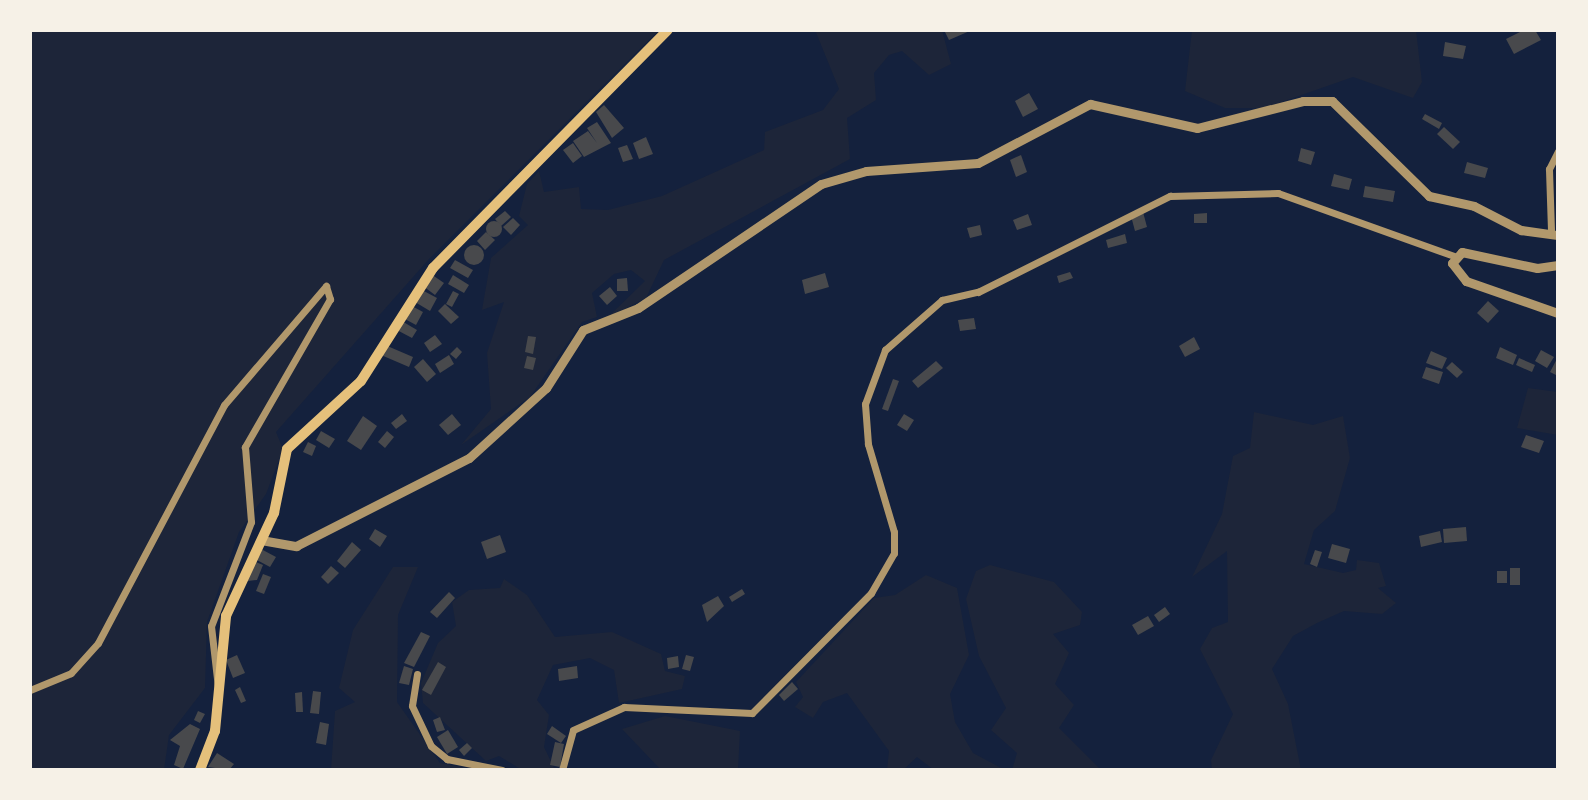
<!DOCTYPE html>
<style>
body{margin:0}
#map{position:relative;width:1588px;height:800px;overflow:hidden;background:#14213d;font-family:"Noto Serif",serif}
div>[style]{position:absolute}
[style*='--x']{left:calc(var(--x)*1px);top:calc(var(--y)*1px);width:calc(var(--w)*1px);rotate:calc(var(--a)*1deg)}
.green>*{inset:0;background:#1d2539}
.building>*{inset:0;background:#48494c}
.round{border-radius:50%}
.minor>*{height:7px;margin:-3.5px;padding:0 3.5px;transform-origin:3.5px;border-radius:3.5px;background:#b1986c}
.tertiary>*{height:9px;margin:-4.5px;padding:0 4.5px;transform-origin:4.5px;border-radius:4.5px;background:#b1986c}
.secondary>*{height:10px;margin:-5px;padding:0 5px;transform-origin:5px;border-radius:5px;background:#e5c07b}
span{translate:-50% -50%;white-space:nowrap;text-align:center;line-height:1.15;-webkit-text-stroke:6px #f6f1e7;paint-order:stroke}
.frame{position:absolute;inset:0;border:32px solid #f6f1e7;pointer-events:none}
</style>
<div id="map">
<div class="green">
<div style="clip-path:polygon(30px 30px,659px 30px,429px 259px,276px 432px,283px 449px,266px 494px,239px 532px,207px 622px,205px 688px,169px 735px,164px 770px,30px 770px)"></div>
<div style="clip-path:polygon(815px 30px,942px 30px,951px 64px,929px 75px,902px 51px,889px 55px,874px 73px,876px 100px,847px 118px,850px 159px,664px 260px,646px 298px,607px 318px,645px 281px,631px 270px,614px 274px,592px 293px,597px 317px,582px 322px,530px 397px,461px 445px,491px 409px,487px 353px,504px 302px,482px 310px,491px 258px,528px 225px,519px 216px,527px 184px,539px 171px,544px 192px,579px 187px,581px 209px,608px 210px,662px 196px,764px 150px,765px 132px,823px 110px,839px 89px)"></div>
<div style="clip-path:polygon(1192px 30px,1416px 30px,1422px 82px,1413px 98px,1353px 77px,1264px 108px,1225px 108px,1185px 91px)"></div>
<div style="clip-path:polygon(1528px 388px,1558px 392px,1558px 435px,1517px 428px)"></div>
<div style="clip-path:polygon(1254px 412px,1313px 425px,1343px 416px,1350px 458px,1335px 511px,1314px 530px,1304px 564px,1343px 573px,1356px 570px,1357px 560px,1379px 563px,1386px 586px,1378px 588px,1396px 603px,1382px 614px,1344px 611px,1317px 623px,1293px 636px,1272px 669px,1288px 704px,1301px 770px,1212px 770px,1211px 760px,1233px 714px,1200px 649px,1212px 628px,1228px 622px,1227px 551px,1192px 577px,1222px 514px,1233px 456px,1250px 448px)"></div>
<div style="clip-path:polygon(990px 565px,1054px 582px,1082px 612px,1080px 625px,1053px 634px,1069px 653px,1055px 684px,1074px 705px,1059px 728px,1101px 770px,1012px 770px,1017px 753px,991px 730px,1006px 708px,979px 656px,966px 599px,976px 571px)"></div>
<div style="clip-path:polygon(393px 567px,418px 567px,398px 615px,397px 702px,440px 763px,475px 770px,331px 770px,335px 711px,355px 702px,339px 688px,353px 630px)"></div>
<div style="clip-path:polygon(926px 575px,957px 588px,969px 655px,950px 694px,955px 722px,973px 753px,1005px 770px,934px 770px,917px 757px,903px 770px,887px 770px,889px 751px,847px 693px,823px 702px,813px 718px,795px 707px,803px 697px,796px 682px,874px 598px,895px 595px)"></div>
<div style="clip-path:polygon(504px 579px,527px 595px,555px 637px,612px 632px,661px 654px,665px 671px,685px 676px,682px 689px,619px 703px,614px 670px,590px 658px,553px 665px,537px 700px,549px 715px,544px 747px,555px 770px,522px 770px,499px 756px,486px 761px,423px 703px,421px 683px,438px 643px,456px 626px,452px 602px,469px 590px,500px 588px)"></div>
<div style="clip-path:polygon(665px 716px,740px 731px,738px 770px,661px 770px,622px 729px)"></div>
</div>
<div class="building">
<div style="clip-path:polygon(944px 30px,972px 30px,949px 40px)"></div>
<div style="clip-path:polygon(1524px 30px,1535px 30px,1541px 40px,1514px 54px,1506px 39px)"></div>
<div style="clip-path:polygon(1445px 42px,1466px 46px,1463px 59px,1443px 56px)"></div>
<div style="clip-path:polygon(1029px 93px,1038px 109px,1023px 117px,1015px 101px)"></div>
<div style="clip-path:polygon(604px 105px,624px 128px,612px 138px,596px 112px)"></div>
<div style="clip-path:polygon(1425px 114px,1442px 123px,1439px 129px,1422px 119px)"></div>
<div style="clip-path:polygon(597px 122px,611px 143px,584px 157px,573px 141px,588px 131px,597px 143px,587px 128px)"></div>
<div style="clip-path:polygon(1444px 127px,1460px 142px,1453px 149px,1437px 134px)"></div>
<div style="clip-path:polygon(646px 137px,653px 154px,639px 159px,633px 143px)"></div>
<div style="clip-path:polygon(573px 143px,582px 156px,573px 163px,563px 150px)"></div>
<div style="clip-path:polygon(627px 145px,633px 159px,623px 162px,618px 148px)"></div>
<div style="clip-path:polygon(1301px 148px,1315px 152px,1311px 165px,1298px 161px)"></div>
<div style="clip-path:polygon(1021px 155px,1027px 172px,1016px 177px,1010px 160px)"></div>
<div style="clip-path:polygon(1467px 162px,1488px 168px,1485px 178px,1464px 173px)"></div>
<div style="clip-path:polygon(1334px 174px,1352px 179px,1349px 190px,1331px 186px)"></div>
<div style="clip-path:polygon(1365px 186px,1395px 191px,1393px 202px,1363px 197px)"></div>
<div style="clip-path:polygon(505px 211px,511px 217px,501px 226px,495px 219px)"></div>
<div style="clip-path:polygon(1143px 212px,1147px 227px,1135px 231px,1131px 216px)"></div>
<div style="clip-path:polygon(1207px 213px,1207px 223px,1194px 223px,1194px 214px)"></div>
<div style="clip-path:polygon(1028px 214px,1032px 225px,1017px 230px,1013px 220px)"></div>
<div style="clip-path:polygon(513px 218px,520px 225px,511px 235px,503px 227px)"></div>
<div class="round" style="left:486px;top:221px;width:16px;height:16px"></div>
<div style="clip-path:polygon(980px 225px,982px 235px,970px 238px,967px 228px)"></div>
<div style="clip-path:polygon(486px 232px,495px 240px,485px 250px,477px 241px)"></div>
<div style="clip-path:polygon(1125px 234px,1127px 243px,1108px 248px,1106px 240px)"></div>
<div class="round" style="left:464px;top:245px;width:20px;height:20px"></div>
<div style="clip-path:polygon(455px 260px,473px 270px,468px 278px,450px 268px)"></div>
<div style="clip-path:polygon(1070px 272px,1073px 278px,1059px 283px,1057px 276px)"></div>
<div style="clip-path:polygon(825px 273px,829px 287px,805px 294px,802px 280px)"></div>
<div style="clip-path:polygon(431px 274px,444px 283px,435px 295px,423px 286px)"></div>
<div style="clip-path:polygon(453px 275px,469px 285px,464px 293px,448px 284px)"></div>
<div style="clip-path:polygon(627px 278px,628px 291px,617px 291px,617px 279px)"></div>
<div style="clip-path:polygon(610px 287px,617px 296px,607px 305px,599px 296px)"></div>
<div style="clip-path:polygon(422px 290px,437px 298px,430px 311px,415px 302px)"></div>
<div style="clip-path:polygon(453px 291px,459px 294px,452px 307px,446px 304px)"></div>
<div style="clip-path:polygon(1488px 301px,1499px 311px,1488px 323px,1477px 313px)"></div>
<div style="clip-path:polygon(445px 304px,459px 317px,451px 324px,438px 311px)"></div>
<div style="clip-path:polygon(410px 305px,423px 312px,416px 325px,403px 318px)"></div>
<div style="clip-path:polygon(974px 318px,976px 329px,960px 331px,958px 320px)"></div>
<div style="clip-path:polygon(400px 320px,417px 330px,412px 338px,395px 329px)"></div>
<div style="clip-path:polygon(435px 335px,442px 344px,430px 352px,424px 343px)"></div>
<div style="clip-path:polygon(528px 336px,536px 337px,533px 354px,525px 352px)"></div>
<div style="clip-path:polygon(1194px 337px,1200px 349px,1185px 357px,1179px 346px)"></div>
<div style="clip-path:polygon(385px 345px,413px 357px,409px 367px,381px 355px)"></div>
<div style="clip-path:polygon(457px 347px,462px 352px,456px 359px,450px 354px)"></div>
<div style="clip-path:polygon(1500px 347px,1517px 355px,1513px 365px,1496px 358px)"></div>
<div style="clip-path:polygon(1541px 350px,1554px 357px,1547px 368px,1535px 361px)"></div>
<div style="clip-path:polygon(1431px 351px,1447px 358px,1442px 369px,1426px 363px)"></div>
<div style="clip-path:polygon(449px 355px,454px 364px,440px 373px,435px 364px)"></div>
<div style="clip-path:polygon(527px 356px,536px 358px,533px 370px,524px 368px)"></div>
<div style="clip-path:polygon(1558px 357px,1558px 376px,1550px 372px)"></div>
<div style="clip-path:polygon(1519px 358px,1535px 365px,1532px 372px,1516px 365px)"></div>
<div style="clip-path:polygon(423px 359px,436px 374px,427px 382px,414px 367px)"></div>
<div style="clip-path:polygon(936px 361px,943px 368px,918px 388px,912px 381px)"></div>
<div style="clip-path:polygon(1452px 362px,1463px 372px,1457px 378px,1446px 368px)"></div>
<div style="clip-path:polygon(1426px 367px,1443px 372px,1439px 384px,1422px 378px)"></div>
<div style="clip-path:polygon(893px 379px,899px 381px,888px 411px,882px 409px)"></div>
<div style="clip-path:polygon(402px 414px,407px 421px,396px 429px,391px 423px)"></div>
<div style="clip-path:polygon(452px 414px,461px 425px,448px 435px,439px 425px)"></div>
<div style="clip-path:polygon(904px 414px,914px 420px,907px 431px,897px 425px)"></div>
<div style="clip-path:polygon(363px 416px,377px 426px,361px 450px,347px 441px)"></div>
<div style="clip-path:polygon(321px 431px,335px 439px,329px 448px,316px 440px)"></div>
<div style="clip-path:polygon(387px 431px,394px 437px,385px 448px,378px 442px)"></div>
<div style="clip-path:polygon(1526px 435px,1544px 441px,1539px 453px,1521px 447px)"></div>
<div style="clip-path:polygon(308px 442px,316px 446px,312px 456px,303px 452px)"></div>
<div style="clip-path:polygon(1466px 527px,1467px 541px,1444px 543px,1443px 529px)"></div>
<div style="clip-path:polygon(375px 529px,387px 536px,380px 547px,369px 539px)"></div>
<div style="clip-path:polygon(1440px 531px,1442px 542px,1421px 547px,1419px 536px)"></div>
<div style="clip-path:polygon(500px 535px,506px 552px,487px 559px,481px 542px)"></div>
<div style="clip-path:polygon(352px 542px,361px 550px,345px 568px,337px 561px)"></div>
<div style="clip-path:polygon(1332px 544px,1350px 549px,1346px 563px,1328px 558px)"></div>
<div style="clip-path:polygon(261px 549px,276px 557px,270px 567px,255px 559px)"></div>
<div style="clip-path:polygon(1315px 550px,1322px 552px,1317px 567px,1310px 564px)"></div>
<div style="clip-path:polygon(249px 559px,263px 565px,257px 580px,248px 581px)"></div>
<div style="clip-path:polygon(331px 566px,339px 573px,328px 584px,321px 577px)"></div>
<div style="clip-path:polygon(1510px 568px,1520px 568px,1520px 585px,1510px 585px)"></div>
<div style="clip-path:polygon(1497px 571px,1507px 571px,1507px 583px,1497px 583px)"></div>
<div style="clip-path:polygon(263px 574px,271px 577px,264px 594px,256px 591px)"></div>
<div style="clip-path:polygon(742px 589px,745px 594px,732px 602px,729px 597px)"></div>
<div style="clip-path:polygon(449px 592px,455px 598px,437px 618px,430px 612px)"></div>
<div style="clip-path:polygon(718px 596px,724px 606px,707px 622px,702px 605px)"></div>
<div style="clip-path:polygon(1165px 607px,1170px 614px,1159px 622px,1154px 615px)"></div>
<div style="clip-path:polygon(1148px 616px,1154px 626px,1138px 635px,1132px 625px)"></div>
<div style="clip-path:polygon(421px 632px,430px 636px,414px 667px,404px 663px)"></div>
<div style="clip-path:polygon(237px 655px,245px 673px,233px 678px,226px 660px)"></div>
<div style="clip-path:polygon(686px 655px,694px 657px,690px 671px,682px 669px)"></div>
<div style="clip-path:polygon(678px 656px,679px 667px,668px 669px,667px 658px)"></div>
<div style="clip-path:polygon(438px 662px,446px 667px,431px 695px,422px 690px)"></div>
<div style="clip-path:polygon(404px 666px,413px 669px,409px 685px,399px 683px)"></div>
<div style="clip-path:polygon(577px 666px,578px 678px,559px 681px,558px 669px)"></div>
<div style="clip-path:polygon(792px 682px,798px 689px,784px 701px,779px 695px)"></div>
<div style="clip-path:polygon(240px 687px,246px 701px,241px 703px,235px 690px)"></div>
<div style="clip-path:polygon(313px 691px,321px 692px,319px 714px,310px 713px)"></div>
<div style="clip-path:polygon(302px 692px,303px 712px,296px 712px,295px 693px)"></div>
<div style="clip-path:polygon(198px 711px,205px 714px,200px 723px,194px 720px)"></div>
<div style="clip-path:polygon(440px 717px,445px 730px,437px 732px,433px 720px)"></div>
<div style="clip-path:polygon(320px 722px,329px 724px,326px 745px,316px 743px)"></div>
<div style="clip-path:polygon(190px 724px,200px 729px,183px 769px,174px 765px,180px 746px,170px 740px)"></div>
<div style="clip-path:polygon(552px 726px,566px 736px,561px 743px,547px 734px)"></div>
<div style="clip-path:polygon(448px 730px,458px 747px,447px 754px,437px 737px)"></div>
<div style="clip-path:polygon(555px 742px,564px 744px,560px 767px,550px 765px)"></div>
<div style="clip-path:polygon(467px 743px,472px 748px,464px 756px,459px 750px)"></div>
<div style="clip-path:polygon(217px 753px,234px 764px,229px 770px,208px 767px)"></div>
</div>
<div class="minor">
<div style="--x:1551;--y:230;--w:61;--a:-91.9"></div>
<div style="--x:1549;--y:169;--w:20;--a:-63"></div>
<div style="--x:417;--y:674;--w:32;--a:99"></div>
<div style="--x:412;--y:706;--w:44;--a:64.6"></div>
<div style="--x:431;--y:746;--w:21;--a:39"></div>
<div style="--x:447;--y:759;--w:56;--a:11.3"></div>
<div style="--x:30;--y:690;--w:44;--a:-22.5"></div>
<div style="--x:71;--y:673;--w:40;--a:-48"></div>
<div style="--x:98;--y:643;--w:269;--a:-62.1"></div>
<div style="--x:224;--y:405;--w:157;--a:-49.4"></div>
<div style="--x:326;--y:286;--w:14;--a:73"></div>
<div style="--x:330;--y:299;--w:171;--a:119.9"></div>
<div style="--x:245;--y:447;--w:75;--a:85.4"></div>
<div style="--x:251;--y:522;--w:111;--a:111"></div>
<div style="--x:211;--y:626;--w:61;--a:83.5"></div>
<div style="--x:562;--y:770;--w:41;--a:-74.6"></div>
<div style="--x:573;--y:730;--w:56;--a:-24.3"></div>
<div style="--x:624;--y:707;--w:128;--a:2.7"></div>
<div style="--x:752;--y:713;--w:169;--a:-45.2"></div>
<div style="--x:871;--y:593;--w:46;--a:-60.1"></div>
<div style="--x:894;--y:553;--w:21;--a:-90"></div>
<div style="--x:894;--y:532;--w:92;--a:-106.5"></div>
<div style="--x:868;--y:444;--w:40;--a:-94.3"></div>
<div style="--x:865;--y:404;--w:58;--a:-69.7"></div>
<div style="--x:885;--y:350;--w:76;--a:-41.3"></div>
<div style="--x:942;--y:300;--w:37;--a:-13"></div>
<div style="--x:978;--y:292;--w:215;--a:-26.6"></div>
<div style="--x:1170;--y:196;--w:108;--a:-1.6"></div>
<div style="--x:1278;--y:193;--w:187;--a:19.7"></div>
</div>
<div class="tertiary">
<div style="--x:1558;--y:265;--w:21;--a:172"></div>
<div style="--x:1537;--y:268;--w:77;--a:-168"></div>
<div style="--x:1462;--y:252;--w:15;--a:132"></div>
<div style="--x:1452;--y:263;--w:23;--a:52"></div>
<div style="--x:1466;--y:281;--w:97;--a:19.2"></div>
<div style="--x:261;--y:540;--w:36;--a:10"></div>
<div style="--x:296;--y:546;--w:194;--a:-27"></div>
<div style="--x:469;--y:458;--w:104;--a:-42.3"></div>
<div style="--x:546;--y:388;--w:69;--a:-57.5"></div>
<div style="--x:583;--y:330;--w:59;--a:-21.8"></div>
<div style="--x:638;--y:308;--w:221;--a:-34.1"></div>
<div style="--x:821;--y:184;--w:47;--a:-16.1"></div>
<div style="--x:866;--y:171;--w:112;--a:-4.1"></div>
<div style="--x:978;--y:163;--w:127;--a:-27.8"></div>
<div style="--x:1090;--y:104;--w:110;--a:12.6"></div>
<div style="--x:1197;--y:128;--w:109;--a:-14.3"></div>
<div style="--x:1303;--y:101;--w:29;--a:0"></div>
<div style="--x:1332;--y:101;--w:136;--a:44.4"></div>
<div style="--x:1429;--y:196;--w:46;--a:12.5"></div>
<div style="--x:1474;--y:206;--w:53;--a:27.1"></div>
<div style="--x:1521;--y:230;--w:37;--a:8"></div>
</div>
<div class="secondary">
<div style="--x:200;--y:770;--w:42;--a:-69"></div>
<div style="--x:215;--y:731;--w:116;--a:-84.5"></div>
<div style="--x:226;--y:616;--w:114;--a:-65"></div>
<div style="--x:274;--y:513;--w:65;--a:-78.5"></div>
<div style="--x:287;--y:449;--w:100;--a:-42.6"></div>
<div style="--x:361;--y:381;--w:134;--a:-57.5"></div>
<div style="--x:433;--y:268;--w:334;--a:-45.4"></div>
</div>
<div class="frame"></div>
</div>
